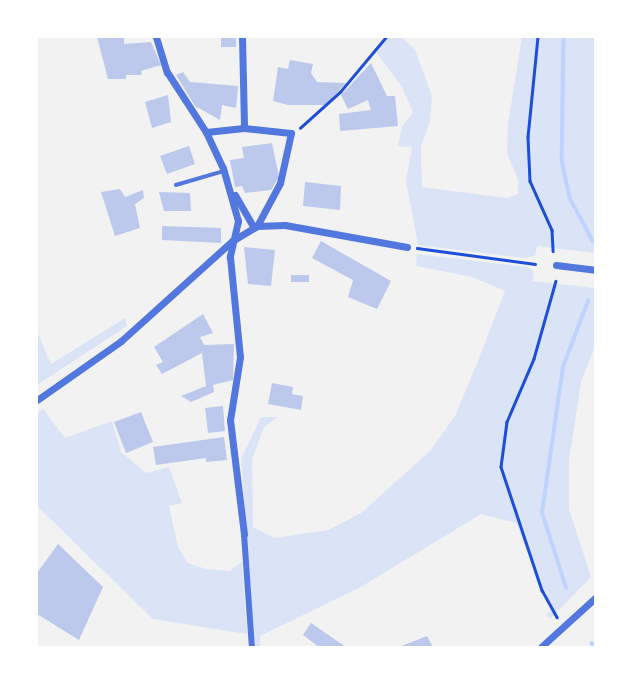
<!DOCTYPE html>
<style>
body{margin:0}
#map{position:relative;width:632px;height:684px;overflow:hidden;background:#f2f2f2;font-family:"Sofia Sans Condensed",sans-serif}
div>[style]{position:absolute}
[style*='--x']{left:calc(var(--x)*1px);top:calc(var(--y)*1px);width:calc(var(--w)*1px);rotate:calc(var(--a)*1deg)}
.green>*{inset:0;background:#dbe4f7}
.stream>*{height:3.5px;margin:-1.75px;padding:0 1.75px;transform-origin:1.75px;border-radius:1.75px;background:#bfd3fe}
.building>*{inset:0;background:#bdc9ec}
.path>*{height:2.5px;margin:-1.25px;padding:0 1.25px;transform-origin:1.25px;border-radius:1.25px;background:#1d4ed8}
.service>*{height:3.5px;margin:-1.75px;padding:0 1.75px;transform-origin:1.75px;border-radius:1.75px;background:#5277de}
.pedestrian>*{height:6px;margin:-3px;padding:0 3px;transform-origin:3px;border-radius:3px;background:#5277de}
.minor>*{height:7px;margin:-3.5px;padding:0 3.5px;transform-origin:3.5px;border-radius:3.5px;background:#5277de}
span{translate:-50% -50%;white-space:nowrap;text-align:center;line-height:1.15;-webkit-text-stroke:6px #fff;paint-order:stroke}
.frame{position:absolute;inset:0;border:38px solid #fff;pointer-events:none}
</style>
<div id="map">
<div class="green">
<div style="clip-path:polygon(389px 37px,402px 37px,415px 50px,432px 96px,430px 122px,421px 146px,422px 187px,507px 198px,518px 194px,518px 180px,507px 153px,508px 124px,522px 37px,595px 37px,595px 253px,537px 246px,535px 256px,525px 258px,418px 245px,406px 181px,412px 147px,398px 146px,402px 127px,413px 112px,402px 87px,376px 52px)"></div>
<div style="clip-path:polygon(417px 254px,528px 267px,534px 272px,533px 281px,595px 288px,595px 346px,581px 382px,569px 461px,569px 509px,591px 577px,550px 619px,546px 614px,551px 611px,516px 523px,481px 514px,361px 587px,260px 636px,260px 647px,255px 647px,241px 459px,261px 417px,278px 417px,264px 427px,252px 459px,253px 527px,274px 538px,328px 530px,361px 513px,430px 451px,455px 416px,478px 361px,505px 291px,472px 277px,416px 266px)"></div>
<div style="clip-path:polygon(125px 318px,127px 326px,37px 385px,37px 331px,51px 364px)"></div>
<div style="clip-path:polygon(43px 409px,65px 438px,112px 421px,121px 452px,146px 473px,169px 467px,182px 503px,169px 506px,178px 547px,188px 563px,206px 569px,230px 571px,242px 561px,247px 634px,153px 619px,37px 506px,37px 414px)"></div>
</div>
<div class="stream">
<div style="--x:564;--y:37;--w:123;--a:90.9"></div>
<div style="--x:562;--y:160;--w:39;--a:78"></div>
<div style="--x:570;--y:198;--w:49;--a:61.9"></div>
<div style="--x:566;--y:588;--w:79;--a:-107.7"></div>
<div style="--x:542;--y:513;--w:148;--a:-81.8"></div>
<div style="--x:563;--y:367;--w:71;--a:-69.3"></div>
<div style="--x:592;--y:643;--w:4;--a:63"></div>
</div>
<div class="building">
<div style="clip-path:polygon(97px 37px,124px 37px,124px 44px,151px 42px,161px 65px,141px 71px,142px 75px,126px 75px,126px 79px,108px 79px)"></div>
<div style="clip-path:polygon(221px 37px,236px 37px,236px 47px,221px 47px)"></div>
<div style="clip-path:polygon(290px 60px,313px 64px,311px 73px,317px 82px,346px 83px,326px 105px,288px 105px,273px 101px,278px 67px,288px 69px)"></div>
<div style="clip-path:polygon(371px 63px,387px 96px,395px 96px,398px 126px,340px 131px,339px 114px,371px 110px,368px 100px,348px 109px,341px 95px)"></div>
<div style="clip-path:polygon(183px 72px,190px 82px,238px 86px,236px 108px,222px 105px,220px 120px,195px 106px,176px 75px)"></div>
<div style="clip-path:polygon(168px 95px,171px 122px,152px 128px,145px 102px)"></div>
<div style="clip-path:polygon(272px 143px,279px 177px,271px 190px,245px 193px,242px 186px,235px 187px,230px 160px,244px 158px,242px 147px)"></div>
<div style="clip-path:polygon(189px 146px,195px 164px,167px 174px,160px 156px)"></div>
<div style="clip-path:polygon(305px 182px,341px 186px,340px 210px,303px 206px)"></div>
<div style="clip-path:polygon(120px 189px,125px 197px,143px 190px,144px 198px,135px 204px,140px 228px,115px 236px,101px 192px)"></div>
<div style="clip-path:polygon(159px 192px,190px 193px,191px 211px,164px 211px)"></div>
<div style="clip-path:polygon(162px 226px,221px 228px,221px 243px,162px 240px)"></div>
<div style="clip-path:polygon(321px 241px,391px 281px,377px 309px,348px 297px,353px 280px,312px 258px)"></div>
<div style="clip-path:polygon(244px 247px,275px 250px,271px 286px,248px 284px)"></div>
<div style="clip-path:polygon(291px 275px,309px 275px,309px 282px,291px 282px)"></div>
<div style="clip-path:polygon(203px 314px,213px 333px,200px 337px,204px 345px,234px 344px,233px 380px,213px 385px,214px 392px,191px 402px,181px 396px,206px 386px,202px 353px,162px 374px,156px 365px,163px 362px,154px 347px)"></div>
<div style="clip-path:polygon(272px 383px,293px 387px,292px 394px,303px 396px,301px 410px,268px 404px)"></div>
<div style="clip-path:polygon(223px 406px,225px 431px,208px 433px,205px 408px)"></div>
<div style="clip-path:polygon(141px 412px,153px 442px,126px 453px,114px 422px)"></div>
<div style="clip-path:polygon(224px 437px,227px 460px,206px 462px,206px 458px,156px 465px,153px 447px)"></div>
<div style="clip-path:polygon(58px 544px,103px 587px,79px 640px,37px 614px,37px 573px)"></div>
<div style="clip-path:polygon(311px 623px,346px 647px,319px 647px,303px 635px)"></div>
<div style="clip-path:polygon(427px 636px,433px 647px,399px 647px)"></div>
</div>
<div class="path">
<div style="--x:538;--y:37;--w:100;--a:95.7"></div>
<div style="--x:528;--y:137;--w:44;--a:87.4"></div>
<div style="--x:530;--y:181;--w:54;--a:65.8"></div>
<div style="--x:552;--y:230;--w:21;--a:87"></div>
<div style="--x:300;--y:128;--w:54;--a:-42"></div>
<div style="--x:340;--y:92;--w:72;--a:-50.1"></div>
<div style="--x:417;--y:248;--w:119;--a:7.7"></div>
<div style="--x:556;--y:281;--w:81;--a:105.8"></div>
<div style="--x:534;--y:359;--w:69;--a:113.2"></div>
<div style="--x:507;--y:422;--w:45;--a:97.6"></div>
<div style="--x:501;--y:467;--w:130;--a:71.6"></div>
<div style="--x:542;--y:590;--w:31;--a:61"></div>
</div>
<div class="service">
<div style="--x:176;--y:185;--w:50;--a:-16.3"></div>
</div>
<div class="pedestrian">
<div style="--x:244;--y:534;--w:113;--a:86"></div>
</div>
<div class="minor">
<div style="--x:156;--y:37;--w:37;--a:73"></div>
<div style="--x:167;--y:72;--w:72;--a:57"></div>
<div style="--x:206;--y:132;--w:40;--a:65"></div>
<div style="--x:223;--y:168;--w:55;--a:74.2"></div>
<div style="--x:238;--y:221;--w:37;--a:103"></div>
<div style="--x:230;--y:257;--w:100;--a:84.3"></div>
<div style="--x:240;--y:357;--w:64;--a:99"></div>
<div style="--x:230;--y:420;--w:115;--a:83"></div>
<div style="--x:242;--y:37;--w:91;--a:88.7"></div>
<div style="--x:206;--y:132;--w:38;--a:-6"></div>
<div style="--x:244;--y:128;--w:47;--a:6.1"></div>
<div style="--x:291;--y:133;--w:51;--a:102.4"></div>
<div style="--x:280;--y:183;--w:49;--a:118.1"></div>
<div style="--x:235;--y:195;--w:38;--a:60"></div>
<div style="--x:556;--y:265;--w:39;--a:7"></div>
<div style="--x:37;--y:400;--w:103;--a:-35.1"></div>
<div style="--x:121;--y:341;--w:149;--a:-42"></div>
<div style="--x:232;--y:241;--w:29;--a:-31"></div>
<div style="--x:257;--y:226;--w:28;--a:-2"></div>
<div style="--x:285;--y:225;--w:124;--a:10.2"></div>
<div style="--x:541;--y:647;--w:73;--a:-42.2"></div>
</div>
<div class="frame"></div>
</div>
